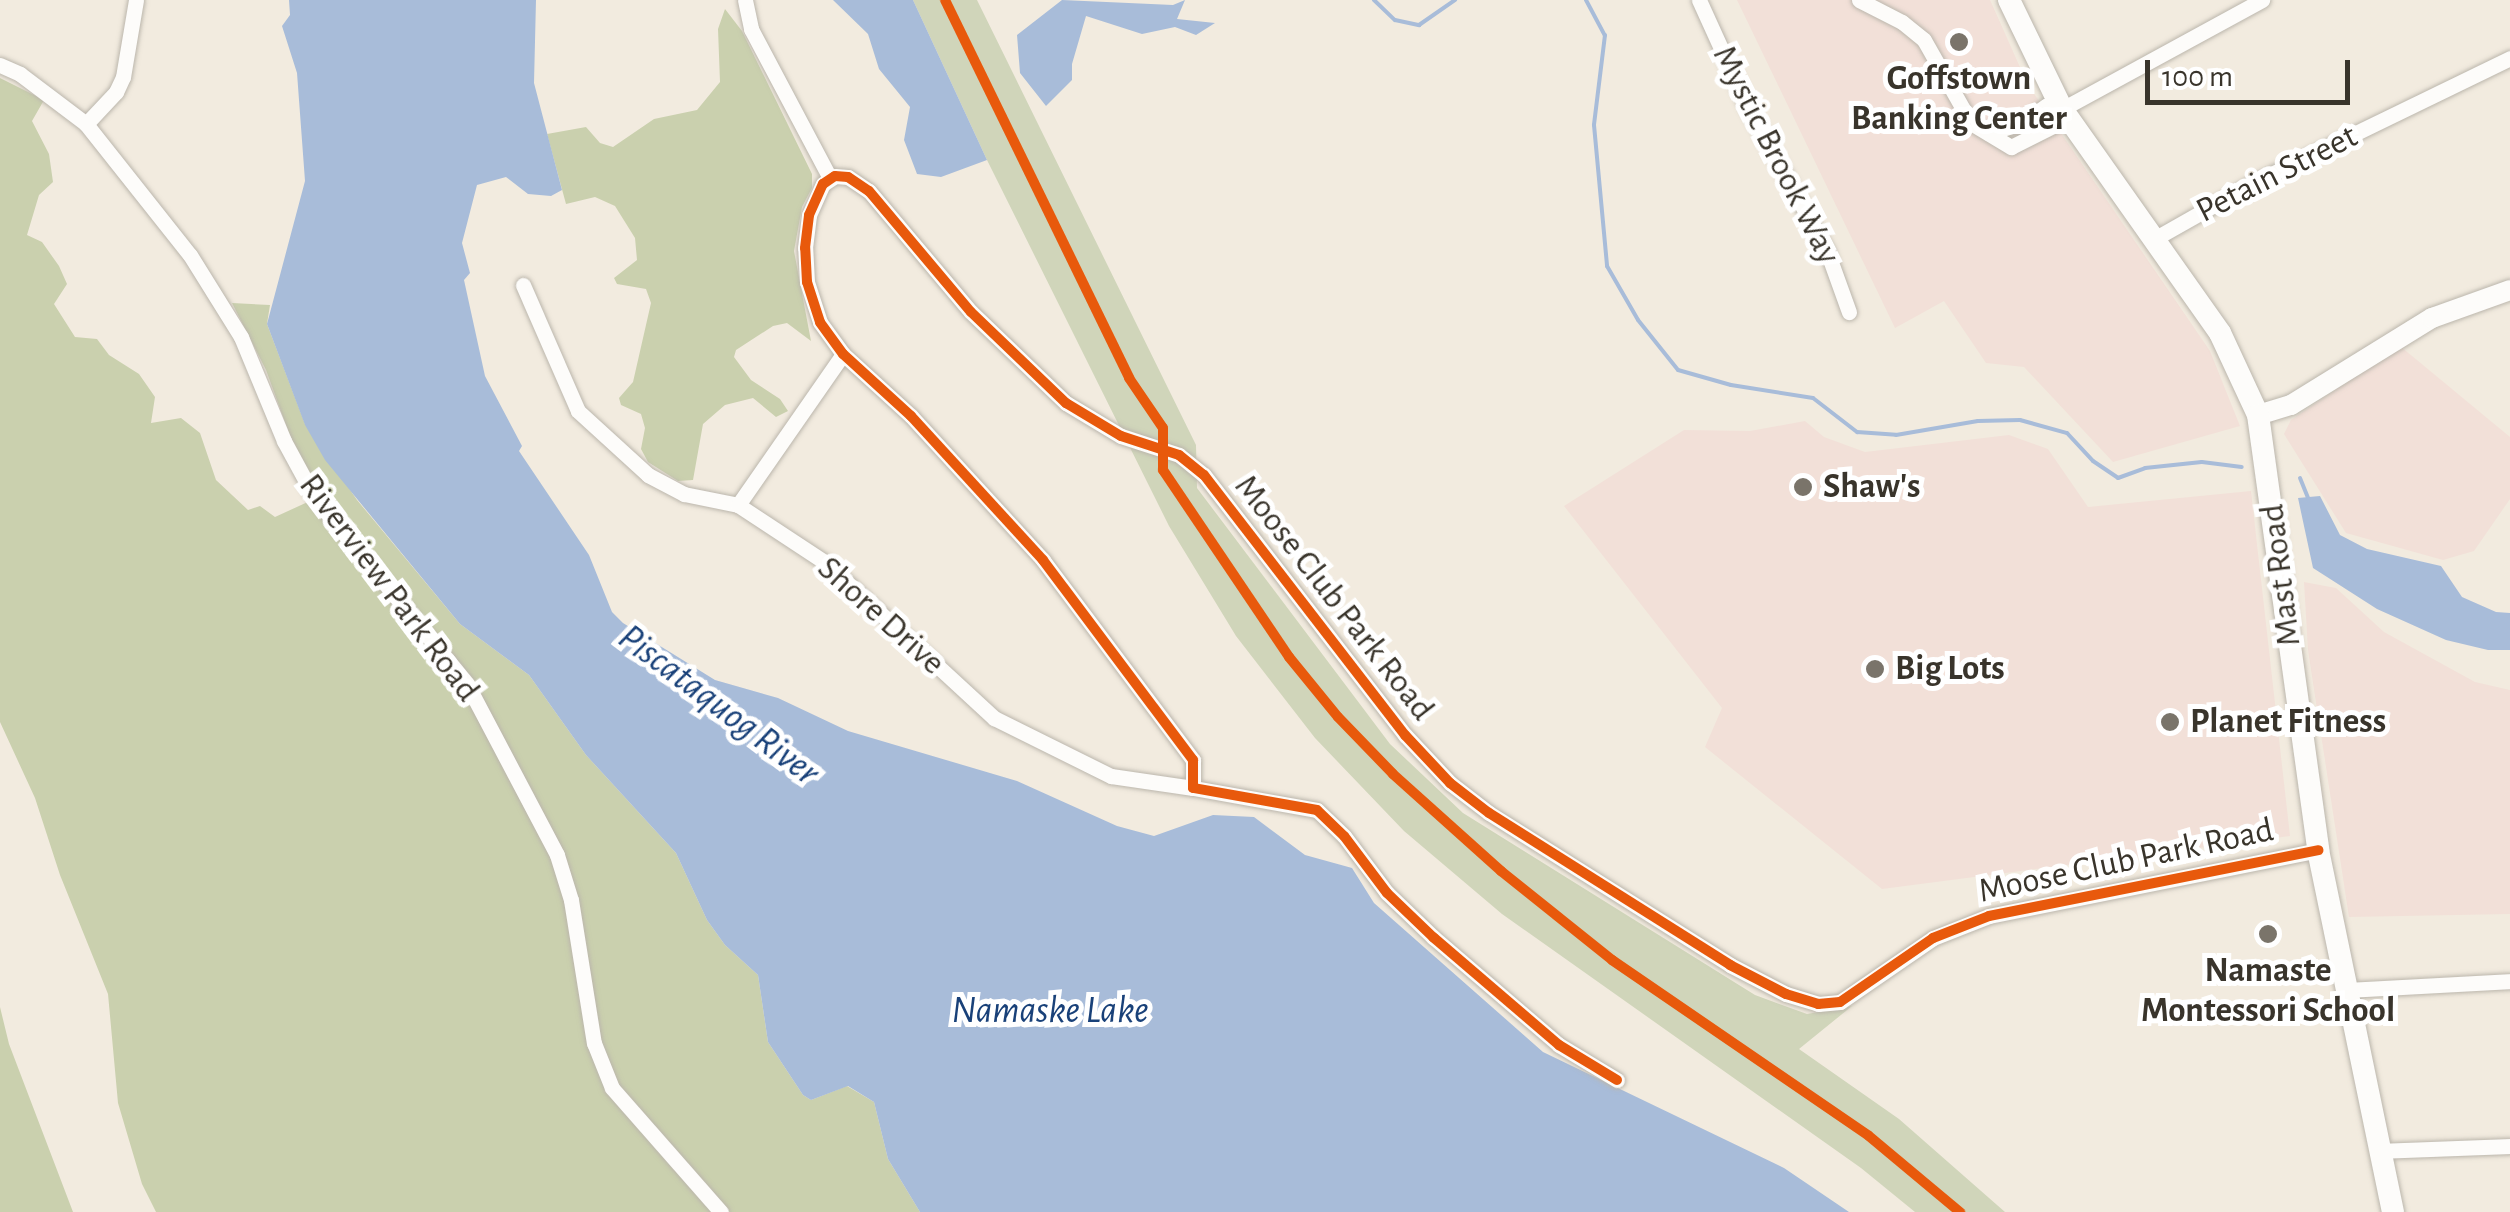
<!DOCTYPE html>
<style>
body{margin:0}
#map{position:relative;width:2510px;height:1212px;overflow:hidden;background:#f2ebdf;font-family:"Alegreya Sans",sans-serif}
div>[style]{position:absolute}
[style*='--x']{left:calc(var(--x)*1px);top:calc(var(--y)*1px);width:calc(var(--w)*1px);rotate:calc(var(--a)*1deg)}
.commercial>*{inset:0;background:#f2e0d8}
.green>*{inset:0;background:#d0d5ba}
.forest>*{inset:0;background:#cad0ae}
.water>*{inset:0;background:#a8bcd9}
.stream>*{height:4px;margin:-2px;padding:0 2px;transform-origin:2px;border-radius:2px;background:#a8bcd9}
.roads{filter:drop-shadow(0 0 2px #bbb6ac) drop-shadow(0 0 2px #bbb6ac)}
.minor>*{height:15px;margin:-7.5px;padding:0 7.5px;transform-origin:7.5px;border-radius:7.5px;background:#fdfcfa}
.tertiary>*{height:20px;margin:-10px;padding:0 10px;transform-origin:10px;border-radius:10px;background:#fdfcfa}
.secondary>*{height:22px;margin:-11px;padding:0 11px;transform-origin:11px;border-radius:11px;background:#fdfcfa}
.cycleway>*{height:10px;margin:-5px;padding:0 5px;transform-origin:5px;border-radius:5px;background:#e8590c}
.dots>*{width:28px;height:28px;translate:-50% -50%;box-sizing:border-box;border:5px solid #fff;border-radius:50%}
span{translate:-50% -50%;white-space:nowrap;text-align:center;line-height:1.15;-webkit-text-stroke:10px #fff;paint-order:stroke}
.poi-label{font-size:35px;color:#39342b;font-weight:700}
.left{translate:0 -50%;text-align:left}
.street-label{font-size:35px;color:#39342b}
.water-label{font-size:38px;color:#194179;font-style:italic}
.scale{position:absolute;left:2145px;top:60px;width:205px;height:45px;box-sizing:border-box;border:5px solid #39342b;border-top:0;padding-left:12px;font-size:30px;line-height:35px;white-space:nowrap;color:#39342b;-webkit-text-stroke:8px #fff;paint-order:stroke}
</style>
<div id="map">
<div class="commercial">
<div style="clip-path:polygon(1737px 0,1990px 0,2028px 85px,2210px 351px,2240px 426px,2113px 462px,2024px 367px,1986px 363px,1944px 301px,1895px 328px)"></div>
<div style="clip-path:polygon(2400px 346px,2510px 437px,2510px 499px,2474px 551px,2443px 560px,2346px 533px,2284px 434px,2291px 420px)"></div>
<div style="clip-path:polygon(1805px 421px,1824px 437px,1865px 452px,2009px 435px,2048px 449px,2088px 507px,2251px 491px,2290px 836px,1882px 889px,1705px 747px,1722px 708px,1564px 506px,1684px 430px,1750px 431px)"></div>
<div style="clip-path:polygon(2304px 582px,2336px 588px,2384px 632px,2475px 682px,2510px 690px,2510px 914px,2349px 917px,2308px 650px)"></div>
</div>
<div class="green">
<div style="clip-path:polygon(913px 0,977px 0,1196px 445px,1197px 488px,1390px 744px,1463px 813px,1755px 995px,1807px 1014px,1852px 1006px,1799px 1049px,1899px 1119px,2005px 1212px,1915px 1212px,1861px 1168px,1502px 914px,1404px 831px,1315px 738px,1236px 636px,1169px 526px,987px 160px)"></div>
</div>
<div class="forest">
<div style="clip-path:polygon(725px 9px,742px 31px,812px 174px,812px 188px,802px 207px,794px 251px,811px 341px,787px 323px,773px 326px,736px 350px,734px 357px,751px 380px,780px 399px,788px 411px,776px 417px,753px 398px,725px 405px,703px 424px,693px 480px,678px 481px,648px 462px,641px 449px,645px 428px,641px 414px,621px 405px,619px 398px,633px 382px,651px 303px,646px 289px,617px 284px,614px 278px,637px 260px,635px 238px,615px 206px,595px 197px,566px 204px,547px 134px,586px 127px,600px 143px,613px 147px,654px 119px,697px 110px,720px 82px,718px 29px)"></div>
<div style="clip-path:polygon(0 78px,44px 100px,32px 121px,49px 154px,53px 182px,39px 195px,27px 235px,42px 242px,59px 266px,67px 284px,54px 304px,75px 337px,97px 339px,109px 355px,139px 374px,155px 397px,151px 423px,181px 418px,200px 433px,216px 480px,248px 510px,260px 506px,275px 517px,323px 495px,301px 466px,266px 370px,232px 303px,270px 305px,267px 324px,305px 424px,357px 500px,460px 624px,529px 675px,586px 755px,676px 853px,707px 920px,725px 945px,758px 975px,768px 1042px,803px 1095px,811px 1100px,847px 1086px,874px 1102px,888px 1159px,920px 1212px,156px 1212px,142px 1184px,118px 1103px,108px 994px,60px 875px,35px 798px,0 722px)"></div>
<div style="clip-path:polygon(0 1007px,9px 1044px,73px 1212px,0 1212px)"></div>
</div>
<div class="water">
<div style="clip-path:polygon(289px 0,536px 0,534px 83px,562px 190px,551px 196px,528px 194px,506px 177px,477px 185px,462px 243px,470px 273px,464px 280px,485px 376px,522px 446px,519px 451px,589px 555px,612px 612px,623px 623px,715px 680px,778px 698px,848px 731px,1017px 781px,1117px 826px,1154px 836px,1213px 815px,1254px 817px,1305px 855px,1352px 868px,1374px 903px,1543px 1052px,1784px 1168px,1849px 1212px,920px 1212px,888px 1159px,874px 1102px,848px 1086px,811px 1100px,803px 1095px,768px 1042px,758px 975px,725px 945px,707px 920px,676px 853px,586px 755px,529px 675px,460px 624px,325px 460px,305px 425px,267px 324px,305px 181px,297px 73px,282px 26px,290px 15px)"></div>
<div style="clip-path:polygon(833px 0,913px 0,987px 160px,941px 177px,917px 174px,904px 140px,910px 107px,879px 69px,868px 34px)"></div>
<div style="clip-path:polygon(1062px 0,1173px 5px,1185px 0,1177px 19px,1215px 23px,1196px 35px,1175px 27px,1142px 34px,1086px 16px,1072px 64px,1072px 80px,1046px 106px,1020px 73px,1017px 35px)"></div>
<div style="clip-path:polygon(2320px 496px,2340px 535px,2367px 549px,2441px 566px,2462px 597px,2496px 612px,2510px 613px,2510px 650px,2488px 650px,2446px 640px,2377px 609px,2313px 568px,2298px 498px)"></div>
</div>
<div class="stream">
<div style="--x:1374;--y:0;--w:29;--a:44"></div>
<div style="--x:1395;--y:20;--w:25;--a:12"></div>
<div style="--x:1419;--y:25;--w:44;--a:-34.8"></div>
<div style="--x:1586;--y:0;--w:40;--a:62"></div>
<div style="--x:1605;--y:35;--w:91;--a:97"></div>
<div style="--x:1594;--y:125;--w:142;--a:84.7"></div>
<div style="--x:1607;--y:266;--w:62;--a:60.1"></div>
<div style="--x:1638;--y:320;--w:64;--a:51.3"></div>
<div style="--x:1678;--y:370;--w:55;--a:15.8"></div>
<div style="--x:1731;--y:385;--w:83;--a:9"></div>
<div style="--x:1813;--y:398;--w:56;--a:37.7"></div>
<div style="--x:1857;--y:432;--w:39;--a:4"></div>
<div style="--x:1896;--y:435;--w:83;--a:-9.7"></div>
<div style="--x:1978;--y:421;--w:42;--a:-1.4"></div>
<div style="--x:2020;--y:420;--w:49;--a:15.5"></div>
<div style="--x:2067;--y:433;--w:38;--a:47"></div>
<div style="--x:2093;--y:461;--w:30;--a:34"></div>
<div style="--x:2118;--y:478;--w:29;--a:-20"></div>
<div style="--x:2145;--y:468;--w:57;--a:-6"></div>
<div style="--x:2202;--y:462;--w:40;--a:7.1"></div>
<div style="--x:2300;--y:478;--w:24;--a:68"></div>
</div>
<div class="roads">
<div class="minor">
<div style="--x:745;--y:0;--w:30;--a:78"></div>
<div style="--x:751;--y:29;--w:169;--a:62.1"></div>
<div style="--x:1699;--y:0;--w:116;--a:65.6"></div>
<div style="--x:1747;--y:106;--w:166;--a:61.1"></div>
<div style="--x:1827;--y:251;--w:65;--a:70.2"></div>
<div style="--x:1859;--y:0;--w:48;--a:27.1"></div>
<div style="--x:1902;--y:22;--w:28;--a:39"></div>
<div style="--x:1924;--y:40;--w:95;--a:60.5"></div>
<div style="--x:1971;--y:123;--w:47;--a:31"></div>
<div style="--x:2011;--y:147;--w:49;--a:-26.6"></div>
<div style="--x:2055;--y:125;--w:17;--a:-66"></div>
<div style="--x:0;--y:65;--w:22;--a:24"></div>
<div style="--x:20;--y:74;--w:83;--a:37.1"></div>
<div style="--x:86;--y:124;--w:167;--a:51.6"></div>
<div style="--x:190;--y:255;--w:97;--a:58.1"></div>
<div style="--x:241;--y:337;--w:113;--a:67.5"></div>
<div style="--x:284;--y:441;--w:65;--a:61.5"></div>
<div style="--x:315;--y:498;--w:240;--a:50.7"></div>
<div style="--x:467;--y:684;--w:193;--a:62.2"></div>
<div style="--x:557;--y:855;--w:47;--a:72.7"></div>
<div style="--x:571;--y:900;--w:145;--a:80.9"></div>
<div style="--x:594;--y:1043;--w:48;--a:68.2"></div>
<div style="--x:612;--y:1088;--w:165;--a:48.7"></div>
<div style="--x:2062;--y:109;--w:228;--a:-28.6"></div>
<div style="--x:86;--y:124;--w:44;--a:-46.8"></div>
<div style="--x:116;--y:92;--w:17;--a:-65"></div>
<div style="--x:123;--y:77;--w:78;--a:-80.4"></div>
<div style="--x:1988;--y:133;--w:33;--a:-16"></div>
<div style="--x:2020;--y:124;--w:32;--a:-35"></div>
<div style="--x:2046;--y:106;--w:16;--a:11"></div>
<div style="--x:2154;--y:239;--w:114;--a:-29.5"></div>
<div style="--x:2253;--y:183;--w:286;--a:-25.9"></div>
<div style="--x:523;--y:285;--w:137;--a:66.4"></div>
<div style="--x:578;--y:411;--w:95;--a:42.4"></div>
<div style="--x:648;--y:475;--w:41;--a:27.8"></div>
<div style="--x:684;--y:494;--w:55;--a:11.5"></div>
<div style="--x:738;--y:505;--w:105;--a:33.4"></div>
<div style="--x:826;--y:563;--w:229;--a:42.7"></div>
<div style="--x:994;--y:718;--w:131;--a:26.4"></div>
<div style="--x:1111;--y:776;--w:83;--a:8.3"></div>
<div style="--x:738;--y:505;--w:184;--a:-55.2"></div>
<div style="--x:2345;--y:990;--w:165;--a:-3.1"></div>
<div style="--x:1617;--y:1080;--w:68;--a:-148.9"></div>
<div style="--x:1559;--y:1045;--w:165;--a:-139.4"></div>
<div style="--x:1434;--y:938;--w:65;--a:-136.2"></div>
<div style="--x:1387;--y:893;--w:71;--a:-127"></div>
<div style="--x:1344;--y:836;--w:37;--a:-136"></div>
<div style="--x:1317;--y:810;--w:126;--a:-169.9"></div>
<div style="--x:1193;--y:788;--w:28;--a:-90"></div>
<div style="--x:1193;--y:760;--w:250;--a:-126.9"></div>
<div style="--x:1043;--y:560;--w:195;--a:-132.5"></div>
<div style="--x:911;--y:416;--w:92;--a:-137.6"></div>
<div style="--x:843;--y:354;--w:39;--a:-126"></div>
<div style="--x:820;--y:322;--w:42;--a:-108"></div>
<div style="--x:807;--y:282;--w:34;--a:-93"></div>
<div style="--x:805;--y:248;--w:33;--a:-83"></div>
<div style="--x:809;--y:215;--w:34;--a:-66"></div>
<div style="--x:823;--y:184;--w:14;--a:-34"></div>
<div style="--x:835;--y:176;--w:13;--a:4"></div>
<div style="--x:848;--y:177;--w:25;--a:34"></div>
<div style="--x:869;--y:191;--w:158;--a:49.9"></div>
<div style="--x:971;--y:312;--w:132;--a:43.8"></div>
<div style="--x:1066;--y:403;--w:64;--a:31"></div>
<div style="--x:1121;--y:436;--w:61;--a:18.1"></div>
<div style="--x:1179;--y:455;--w:32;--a:39"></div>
<div style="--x:1204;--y:475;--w:329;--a:52.3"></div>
<div style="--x:1405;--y:735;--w:66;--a:46.8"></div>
<div style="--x:1450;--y:783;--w:49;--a:37.6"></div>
<div style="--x:1489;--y:813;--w:285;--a:32.2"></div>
<div style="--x:1730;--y:965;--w:63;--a:27.4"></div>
<div style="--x:1786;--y:994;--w:34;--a:17"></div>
<div style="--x:1818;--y:1004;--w:22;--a:-5"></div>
<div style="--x:1840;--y:1002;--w:113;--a:-34.5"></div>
<div style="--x:1933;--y:938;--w:60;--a:-21.4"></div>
<div style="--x:1989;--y:916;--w:336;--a:-11.3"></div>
<div style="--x:2378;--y:1151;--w:132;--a:-2.2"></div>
</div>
<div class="tertiary">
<div style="--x:2258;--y:415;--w:34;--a:-17"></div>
<div style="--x:2291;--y:405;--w:166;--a:-31.7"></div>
<div style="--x:2432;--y:318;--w:83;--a:-19.7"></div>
</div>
<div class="secondary">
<div style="--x:2009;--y:0;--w:121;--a:64.1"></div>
<div style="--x:2062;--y:109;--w:274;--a:54.8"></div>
<div style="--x:2220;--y:333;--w:90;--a:65.1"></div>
<div style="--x:2258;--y:415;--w:439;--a:82.1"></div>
<div style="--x:2318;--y:850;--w:370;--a:78.3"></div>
</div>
</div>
<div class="cycleway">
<div style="--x:945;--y:0;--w:420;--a:64"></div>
<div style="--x:1129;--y:378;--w:60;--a:55.8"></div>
<div style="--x:1163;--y:428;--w:42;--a:90"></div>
<div style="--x:1163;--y:470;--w:225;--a:56"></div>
<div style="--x:1289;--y:657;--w:77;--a:50.8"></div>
<div style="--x:1338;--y:717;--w:79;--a:46"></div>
<div style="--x:1393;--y:774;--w:145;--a:41.9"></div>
<div style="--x:1501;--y:871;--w:142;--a:38.7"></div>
<div style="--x:1612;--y:960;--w:311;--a:34.4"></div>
<div style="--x:1869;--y:1136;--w:119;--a:39.9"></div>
<div style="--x:1617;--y:1080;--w:68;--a:-148.9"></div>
<div style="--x:1559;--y:1045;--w:165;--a:-139.4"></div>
<div style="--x:1434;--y:938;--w:65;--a:-136.2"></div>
<div style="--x:1387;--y:893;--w:71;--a:-127"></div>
<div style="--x:1344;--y:836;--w:37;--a:-136"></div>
<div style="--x:1317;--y:810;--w:126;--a:-169.9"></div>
<div style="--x:1193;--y:788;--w:28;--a:-90"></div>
<div style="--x:1193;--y:760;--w:250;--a:-126.9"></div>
<div style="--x:1043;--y:560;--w:195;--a:-132.5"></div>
<div style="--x:911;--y:416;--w:92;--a:-137.6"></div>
<div style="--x:843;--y:354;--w:39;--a:-126"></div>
<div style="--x:820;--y:322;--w:42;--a:-108"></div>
<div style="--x:807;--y:282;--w:34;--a:-93"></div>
<div style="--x:805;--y:248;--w:33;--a:-83"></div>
<div style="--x:809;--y:215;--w:34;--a:-66"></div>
<div style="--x:823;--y:184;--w:14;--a:-34"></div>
<div style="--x:835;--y:176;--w:13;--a:4"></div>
<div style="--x:848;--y:177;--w:25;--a:34"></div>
<div style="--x:869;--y:191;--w:158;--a:49.9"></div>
<div style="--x:971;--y:312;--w:132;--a:43.8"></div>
<div style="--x:1066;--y:403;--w:64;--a:31"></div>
<div style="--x:1121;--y:436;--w:61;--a:18.1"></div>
<div style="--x:1179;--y:455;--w:32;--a:39"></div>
<div style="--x:1204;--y:475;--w:329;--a:52.3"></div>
<div style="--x:1405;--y:735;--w:66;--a:46.8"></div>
<div style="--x:1450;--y:783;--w:49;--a:37.6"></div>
<div style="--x:1489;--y:813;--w:285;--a:32.2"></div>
<div style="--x:1730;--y:965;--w:63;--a:27.4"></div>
<div style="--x:1786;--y:994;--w:34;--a:17"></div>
<div style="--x:1818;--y:1004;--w:22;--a:-5"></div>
<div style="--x:1840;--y:1002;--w:113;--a:-34.5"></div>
<div style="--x:1933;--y:938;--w:60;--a:-21.4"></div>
<div style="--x:1989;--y:916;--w:336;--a:-11.3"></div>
</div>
<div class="dots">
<div style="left:1959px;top:42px;background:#7a746a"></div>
<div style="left:1803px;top:487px;background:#7a746a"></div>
<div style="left:1875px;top:669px;background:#7a746a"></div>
<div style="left:2170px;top:722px;background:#7a746a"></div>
<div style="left:2268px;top:934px;background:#7a746a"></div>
</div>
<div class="poi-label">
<span style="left:1959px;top:99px">Goffstown<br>Banking Center</span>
<span class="left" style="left:1823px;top:487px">Shaw's</span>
<span class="left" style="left:1895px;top:669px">Big Lots</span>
<span class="left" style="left:2190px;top:722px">Planet Fitness</span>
<span style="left:2268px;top:991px">Namaste<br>Montessori School</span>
</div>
<div class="street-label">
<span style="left:1776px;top:155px;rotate:63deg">Mystic Brook Way</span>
<span style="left:2277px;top:174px;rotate:-27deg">Petain Street</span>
<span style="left:2281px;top:575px;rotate:-97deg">Mast Road</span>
<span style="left:389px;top:588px;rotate:53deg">Riverview Park Road</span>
<span style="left:1334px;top:598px;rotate:52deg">Moose Club Park Road</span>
<span style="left:881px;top:616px;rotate:42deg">Shore Drive</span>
<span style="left:2126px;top:861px;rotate:-12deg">Moose Club Park Road</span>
</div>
<div class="water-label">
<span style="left:718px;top:706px;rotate:37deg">Piscataquog River</span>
<span style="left:1050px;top:1012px">Namaske Lake</span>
</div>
<div class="scale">100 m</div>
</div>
